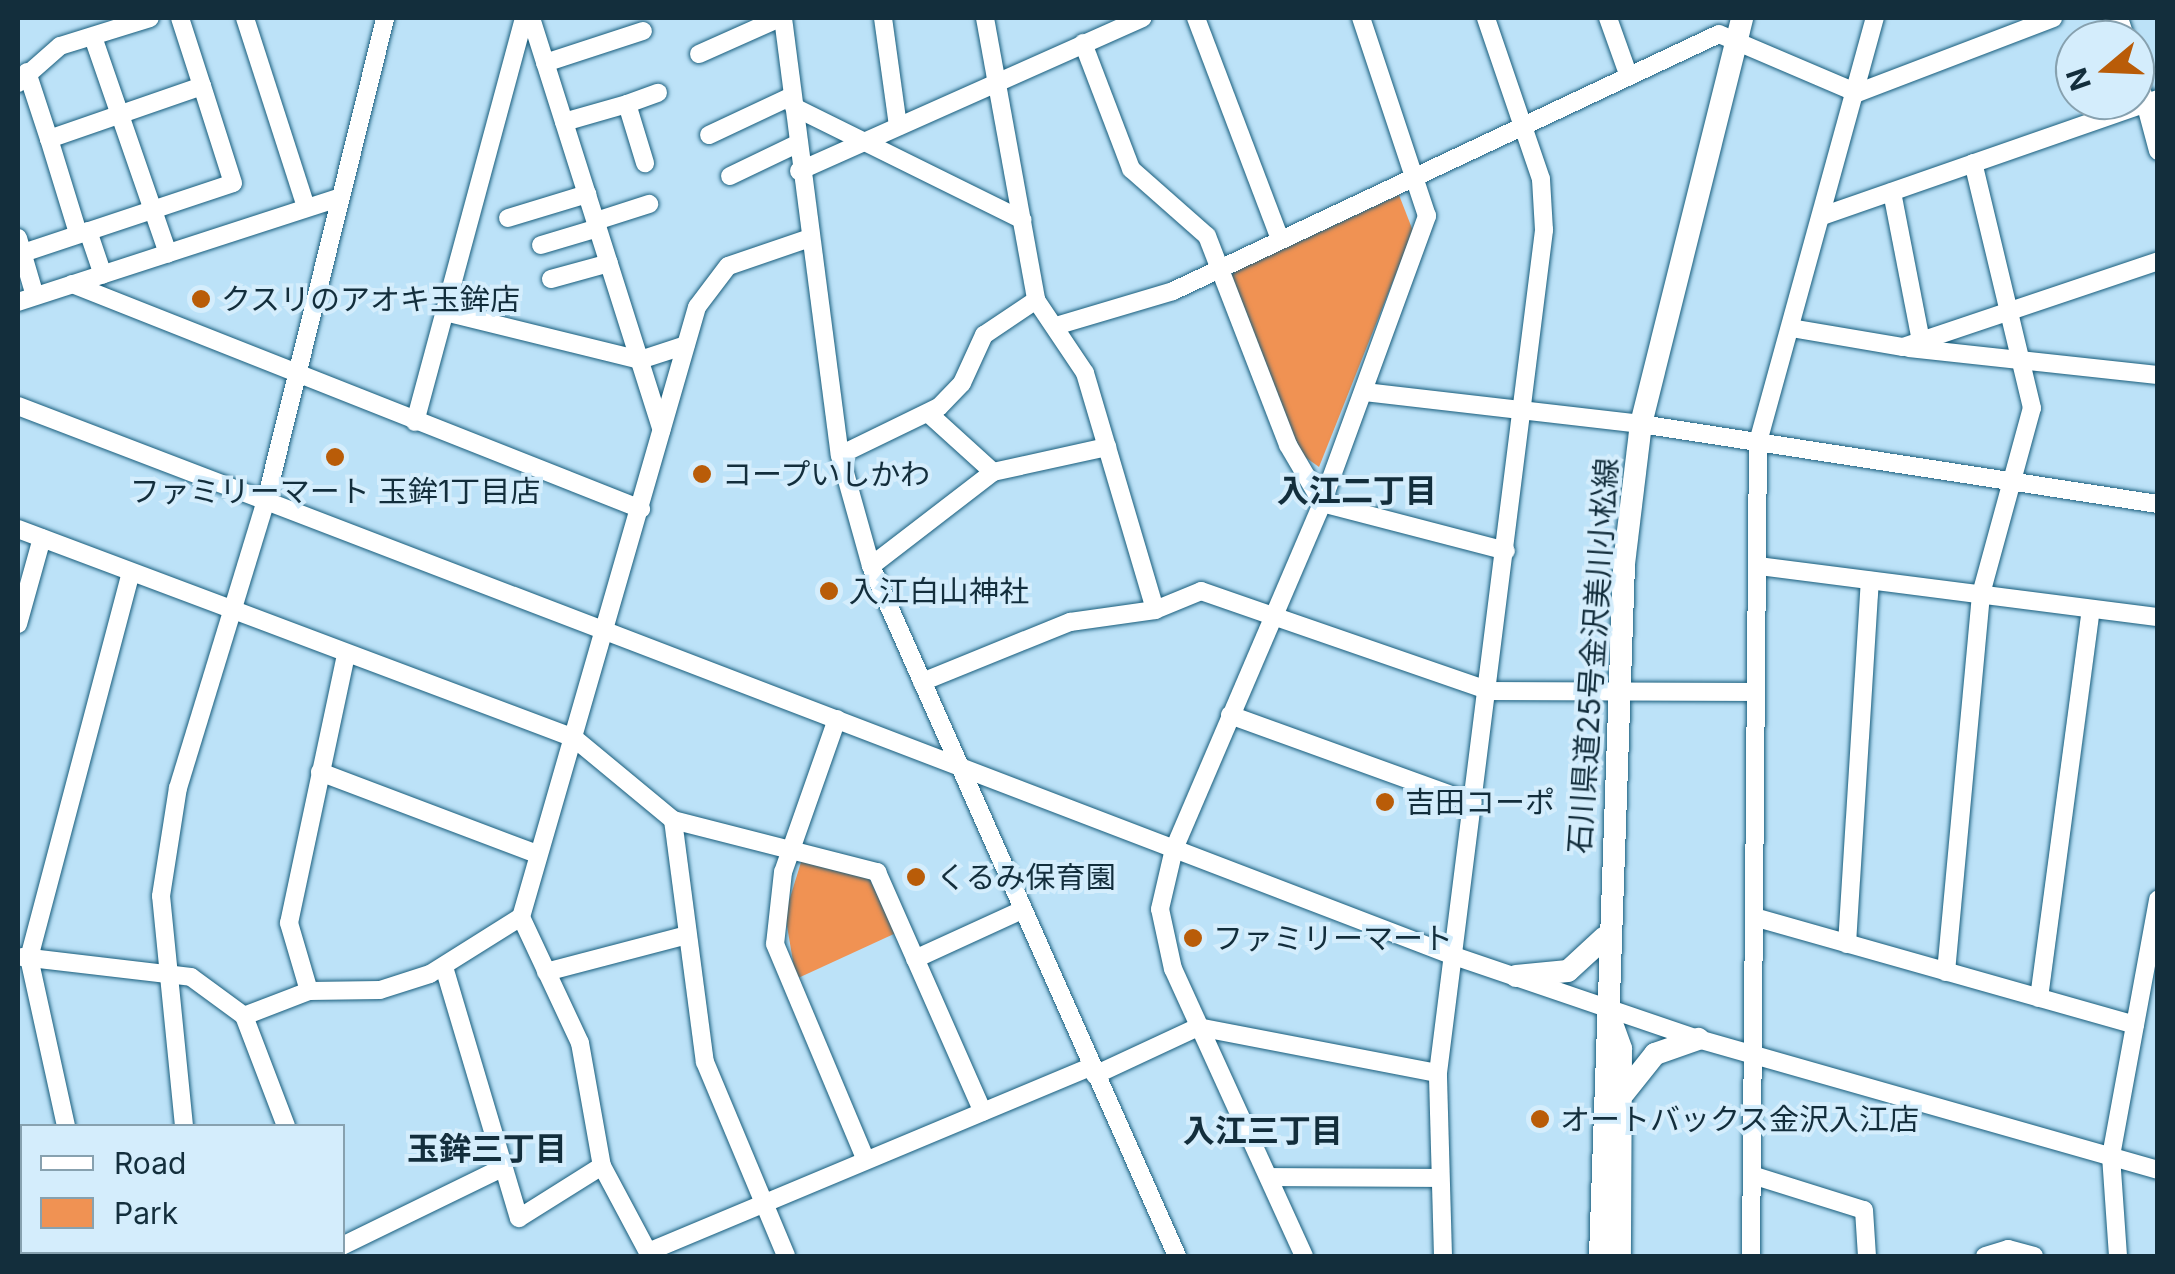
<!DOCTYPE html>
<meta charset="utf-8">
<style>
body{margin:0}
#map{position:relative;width:2175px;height:1274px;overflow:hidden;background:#bce2f8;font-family:Inter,"Noto Sans JP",sans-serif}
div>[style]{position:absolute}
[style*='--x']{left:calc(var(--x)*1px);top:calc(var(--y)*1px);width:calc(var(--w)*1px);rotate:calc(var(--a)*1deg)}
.green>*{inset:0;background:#f09253}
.roads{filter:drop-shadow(0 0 2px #185d7c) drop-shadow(0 0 2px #185d7c)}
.minor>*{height:18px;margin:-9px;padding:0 9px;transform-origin:9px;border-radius:9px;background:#fff}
.major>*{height:22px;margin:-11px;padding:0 11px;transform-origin:11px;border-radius:11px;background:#fff}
.dots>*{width:28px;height:28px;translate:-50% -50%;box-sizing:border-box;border:5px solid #d4edfc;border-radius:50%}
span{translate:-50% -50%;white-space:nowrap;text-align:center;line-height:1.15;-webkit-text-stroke:8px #d4edfc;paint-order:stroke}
.poi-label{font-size:30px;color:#132e3c}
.left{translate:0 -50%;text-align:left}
.street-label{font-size:30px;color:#132e3c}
.neighbourhood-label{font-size:32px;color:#132e3c;font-weight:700}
.frame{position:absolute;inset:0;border:20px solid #132e3c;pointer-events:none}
.legend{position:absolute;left:20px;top:1124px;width:325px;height:130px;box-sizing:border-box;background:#d4edfc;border:2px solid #87a1af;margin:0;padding:12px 18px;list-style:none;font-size:30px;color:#132e3c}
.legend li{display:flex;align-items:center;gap:20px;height:50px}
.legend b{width:50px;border:2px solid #87a1af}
.north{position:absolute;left:2055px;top:20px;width:100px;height:100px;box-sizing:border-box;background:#d4edfc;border:2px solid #87a1af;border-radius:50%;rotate:251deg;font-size:28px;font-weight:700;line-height:40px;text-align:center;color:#132e3c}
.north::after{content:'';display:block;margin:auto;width:35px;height:45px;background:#b95c08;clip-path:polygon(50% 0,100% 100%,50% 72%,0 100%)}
</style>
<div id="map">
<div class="green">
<div style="clip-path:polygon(1399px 195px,1413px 231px,1319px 467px,1301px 454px,1229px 274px)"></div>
<div style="clip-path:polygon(802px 859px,868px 876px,896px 933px,796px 979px,785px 914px)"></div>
</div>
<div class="roads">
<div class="minor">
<div style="--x:245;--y:18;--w:199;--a:72.1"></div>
<div style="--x:531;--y:18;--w:432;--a:72.4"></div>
<div style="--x:783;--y:18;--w:441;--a:82.6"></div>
<div style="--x:840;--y:455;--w:115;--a:74.4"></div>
<div style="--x:871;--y:566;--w:755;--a:66.08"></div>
<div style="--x:883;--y:18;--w:109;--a:82.1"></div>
<div style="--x:985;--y:18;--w:287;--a:79.7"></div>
<div style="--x:1036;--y:300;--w:88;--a:56.1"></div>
<div style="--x:1085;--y:373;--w:247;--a:73.5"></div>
<div style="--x:1196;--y:18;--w:236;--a:69.2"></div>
<div style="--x:1608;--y:18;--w:56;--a:70.3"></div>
<div style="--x:2119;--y:18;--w:23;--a:72"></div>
<div style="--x:93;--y:37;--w:229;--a:70.9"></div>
<div style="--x:1083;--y:43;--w:135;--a:69.1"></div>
<div style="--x:1131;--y:169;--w:101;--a:41.4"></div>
<div style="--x:1207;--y:236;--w:224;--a:68.8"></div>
<div style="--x:1288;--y:445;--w:67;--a:59.6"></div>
<div style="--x:1322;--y:503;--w:190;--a:14.6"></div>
<div style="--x:699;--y:54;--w:89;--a:-24"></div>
<div style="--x:545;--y:63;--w:103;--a:-18.1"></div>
<div style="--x:2135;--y:65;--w:89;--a:75"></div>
<div style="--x:27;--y:72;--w:71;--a:71.8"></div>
<div style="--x:18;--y:83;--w:56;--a:-41.4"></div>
<div style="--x:60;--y:46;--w:94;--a:-17.3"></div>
<div style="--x:627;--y:104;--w:33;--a:-20"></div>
<div style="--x:794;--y:107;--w:255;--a:26.3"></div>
<div style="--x:564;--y:122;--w:66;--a:-15.9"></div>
<div style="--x:627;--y:104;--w:62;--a:73"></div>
<div style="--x:709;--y:135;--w:92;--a:-25.2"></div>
<div style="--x:799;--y:171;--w:376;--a:-24"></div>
<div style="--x:730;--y:176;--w:76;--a:-25.6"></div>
<div style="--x:1892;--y:192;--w:152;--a:79"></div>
<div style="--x:1822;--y:216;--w:356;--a:-19.2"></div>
<div style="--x:508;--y:218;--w:83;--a:-16.9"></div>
<div style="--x:596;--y:221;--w:56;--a:-17.8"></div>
<div style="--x:88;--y:231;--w:46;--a:71.2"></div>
<div style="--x:78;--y:233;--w:98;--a:-107.1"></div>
<div style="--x:49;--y:139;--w:162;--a:-19.1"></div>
<div style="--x:202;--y:86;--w:71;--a:-107.9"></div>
<div style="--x:18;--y:238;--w:60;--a:73.7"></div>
<div style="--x:807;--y:239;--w:83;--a:161.1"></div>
<div style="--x:728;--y:266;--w:51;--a:127.1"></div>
<div style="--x:697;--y:307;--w:635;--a:106.09"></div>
<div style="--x:521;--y:917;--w:139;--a:64.9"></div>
<div style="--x:580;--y:1043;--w:125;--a:79.9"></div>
<div style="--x:602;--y:1166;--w:98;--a:61.9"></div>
<div style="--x:648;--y:1252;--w:480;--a:-22.7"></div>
<div style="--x:541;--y:245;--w:59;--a:-16.6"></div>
<div style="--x:23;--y:253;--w:221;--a:-18.4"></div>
<div style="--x:233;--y:183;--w:102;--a:-107.7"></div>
<div style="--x:551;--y:279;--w:60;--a:-15.4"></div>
<div style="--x:72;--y:284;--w:612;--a:21.58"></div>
<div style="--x:18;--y:302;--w:337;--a:-18"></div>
<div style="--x:445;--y:312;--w:201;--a:13.8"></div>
<div style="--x:640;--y:360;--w:48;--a:-18.1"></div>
<div style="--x:1059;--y:325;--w:119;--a:-16.6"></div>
<div style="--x:1173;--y:291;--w:603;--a:-25.21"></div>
<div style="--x:1719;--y:34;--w:150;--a:23.1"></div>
<div style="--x:1857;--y:93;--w:210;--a:-20.9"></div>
<div style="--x:1791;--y:328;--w:114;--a:9.6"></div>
<div style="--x:1903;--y:347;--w:269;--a:-18.6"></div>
<div style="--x:1909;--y:348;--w:250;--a:6.2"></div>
<div style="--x:1365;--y:392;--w:278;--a:6.6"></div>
<div style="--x:1641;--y:424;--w:523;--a:8.8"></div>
<div style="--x:18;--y:406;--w:1535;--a:20.96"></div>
<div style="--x:1451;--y:955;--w:261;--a:18.8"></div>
<div style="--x:1698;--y:1039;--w:478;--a:15.9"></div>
<div style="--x:928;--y:413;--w:88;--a:42.2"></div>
<div style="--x:415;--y:422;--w:418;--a:-74.9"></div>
<div style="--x:840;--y:455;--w:110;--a:-25.9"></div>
<div style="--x:939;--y:407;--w:33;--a:-46"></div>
<div style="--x:962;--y:383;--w:53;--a:-65.4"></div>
<div style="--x:984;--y:335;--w:63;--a:-33.9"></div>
<div style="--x:18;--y:529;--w:594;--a:20.6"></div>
<div style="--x:574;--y:738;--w:129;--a:39.6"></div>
<div style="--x:673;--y:820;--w:211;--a:14.3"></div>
<div style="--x:877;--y:872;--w:262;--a:66.2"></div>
<div style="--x:871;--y:566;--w:154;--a:-37.6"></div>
<div style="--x:993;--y:472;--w:117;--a:-12.4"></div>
<div style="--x:1759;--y:566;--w:402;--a:7.3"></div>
<div style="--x:18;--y:624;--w:89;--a:-74.4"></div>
<div style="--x:922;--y:682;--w:160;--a:-22.1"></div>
<div style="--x:1070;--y:622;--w:86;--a:-8"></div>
<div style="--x:1155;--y:610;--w:50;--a:-22.4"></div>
<div style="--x:1201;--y:591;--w:305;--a:19.1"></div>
<div style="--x:1489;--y:691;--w:263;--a:0.2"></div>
<div style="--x:1230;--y:715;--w:258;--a:19.9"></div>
<div style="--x:837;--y:719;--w:162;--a:109.4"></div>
<div style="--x:783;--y:872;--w:72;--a:96.3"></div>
<div style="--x:775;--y:944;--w:234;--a:67.2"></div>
<div style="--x:320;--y:772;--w:232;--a:20.7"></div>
<div style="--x:673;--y:820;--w:244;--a:82.5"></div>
<div style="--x:705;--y:1062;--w:210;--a:67.3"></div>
<div style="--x:1754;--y:917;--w:396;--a:15.8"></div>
<div style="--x:1847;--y:944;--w:364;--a:-86.4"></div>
<div style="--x:22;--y:957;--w:170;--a:6.7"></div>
<div style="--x:191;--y:977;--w:66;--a:36.3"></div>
<div style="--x:244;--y:1016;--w:118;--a:69.1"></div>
<div style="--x:915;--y:959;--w:118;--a:-24.6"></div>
<div style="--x:444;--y:967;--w:262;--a:73.4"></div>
<div style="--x:519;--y:1218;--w:98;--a:-32.1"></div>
<div style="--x:546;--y:972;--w:142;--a:-14.7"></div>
<div style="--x:1946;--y:972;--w:380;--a:-84.7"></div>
<div style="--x:1981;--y:594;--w:193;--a:-74.7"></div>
<div style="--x:2032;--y:408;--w:252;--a:-103.5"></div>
<div style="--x:309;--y:991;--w:71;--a:-106.4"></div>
<div style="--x:289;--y:923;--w:274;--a:-78"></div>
<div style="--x:2039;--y:998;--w:392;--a:-82.4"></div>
<div style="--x:244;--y:1016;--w:70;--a:-21"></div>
<div style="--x:309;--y:991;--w:71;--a:-0.8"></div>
<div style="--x:380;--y:990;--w:52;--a:-17.7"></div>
<div style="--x:430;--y:974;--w:107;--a:-32.1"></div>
<div style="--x:1095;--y:1075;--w:114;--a:-25"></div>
<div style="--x:1198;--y:1027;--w:244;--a:10.9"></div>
<div style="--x:66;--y:1126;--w:172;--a:-102.4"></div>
<div style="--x:29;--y:958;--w:399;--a:-75.2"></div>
<div style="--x:184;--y:1126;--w:231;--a:-95.7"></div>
<div style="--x:161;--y:896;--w:109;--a:-81.1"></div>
<div style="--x:178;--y:788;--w:301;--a:-73"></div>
<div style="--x:266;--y:500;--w:496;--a:-76.1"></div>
<div style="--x:1752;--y:1175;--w:117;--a:17.4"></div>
<div style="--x:1864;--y:1210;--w:46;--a:86.3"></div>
<div style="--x:1269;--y:1177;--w:169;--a:0.3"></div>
<div style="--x:342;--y:1246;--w:176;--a:-26"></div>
<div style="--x:98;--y:1252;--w:4;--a:76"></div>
<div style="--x:234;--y:1252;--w:4;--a:63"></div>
<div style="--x:316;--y:1256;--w:16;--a:-15"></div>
<div style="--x:1304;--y:1256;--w:315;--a:-114.5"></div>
<div style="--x:1173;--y:969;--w:61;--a:-102.2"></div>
<div style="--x:1160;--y:909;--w:62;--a:-76.9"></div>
<div style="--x:1174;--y:849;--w:376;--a:-66.8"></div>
<div style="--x:1322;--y:503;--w:306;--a:-69.9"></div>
<div style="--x:1427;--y:216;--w:209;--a:-108.4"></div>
<div style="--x:1443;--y:1256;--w:183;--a:-91.6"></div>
<div style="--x:1438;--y:1073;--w:850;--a:-82.83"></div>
<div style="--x:1544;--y:230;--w:51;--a:-93.4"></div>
<div style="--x:1541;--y:179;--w:170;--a:-108.9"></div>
<div style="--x:1751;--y:1256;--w:814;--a:-89.51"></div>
<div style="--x:1758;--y:442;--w:440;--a:-74.6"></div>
<div style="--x:1985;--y:1256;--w:24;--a:-17"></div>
<div style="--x:2008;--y:1249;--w:27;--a:15"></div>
<div style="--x:2118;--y:1256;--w:100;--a:-94"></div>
<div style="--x:2111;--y:1156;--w:261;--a:-79.6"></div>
</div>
<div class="major">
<div style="--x:1516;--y:976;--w:52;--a:-5.5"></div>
<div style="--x:1568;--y:971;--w:50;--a:-42.6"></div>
<div style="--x:1610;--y:1018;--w:33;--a:70"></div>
<div style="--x:1621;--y:1049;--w:207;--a:90.3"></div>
<div style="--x:1624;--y:1093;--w:50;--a:-51.5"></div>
<div style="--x:1655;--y:1054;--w:46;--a:-19.2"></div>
<div style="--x:1600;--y:1256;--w:692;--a:-88.01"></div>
<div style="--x:1624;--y:564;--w:141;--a:-83.1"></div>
<div style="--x:1641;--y:424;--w:418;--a:-76"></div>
</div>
</div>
<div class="dots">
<div style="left:201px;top:299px;background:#b95c08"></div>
<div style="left:335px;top:457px;background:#b95c08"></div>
<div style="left:702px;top:474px;background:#b95c08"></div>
<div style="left:829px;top:591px;background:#b95c08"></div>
<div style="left:1385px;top:802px;background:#b95c08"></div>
<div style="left:916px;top:877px;background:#b95c08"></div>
<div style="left:1193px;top:938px;background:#b95c08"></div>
<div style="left:1540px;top:1119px;background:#b95c08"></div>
</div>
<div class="poi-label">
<span class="left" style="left:221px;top:299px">クスリのアオキ玉鉾店</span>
<span class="left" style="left:722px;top:474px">コープいしかわ</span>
<span style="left:335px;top:491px">ファミリーマート 玉鉾1丁目店</span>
<span class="left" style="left:849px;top:591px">入江白山神社</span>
<span class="left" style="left:1405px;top:802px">吉田コーポ</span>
<span class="left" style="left:936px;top:877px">くるみ保育園</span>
<span class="left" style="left:1213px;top:938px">ファミリーマート</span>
<span class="left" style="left:1560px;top:1119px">オートバックス金沢入江店</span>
</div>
<div class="street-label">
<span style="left:1593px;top:656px;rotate:-86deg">石川県道25号金沢美川小松線</span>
</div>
<div class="neighbourhood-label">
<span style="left:1357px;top:491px">入江二丁目</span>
<span style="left:1263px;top:1131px">入江三丁目</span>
<span style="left:487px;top:1149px">玉鉾三丁目</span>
</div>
<div class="frame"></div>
<ul class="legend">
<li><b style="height:12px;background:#fff"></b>Road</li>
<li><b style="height:28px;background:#f09253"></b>Park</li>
</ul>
<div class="north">N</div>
</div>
